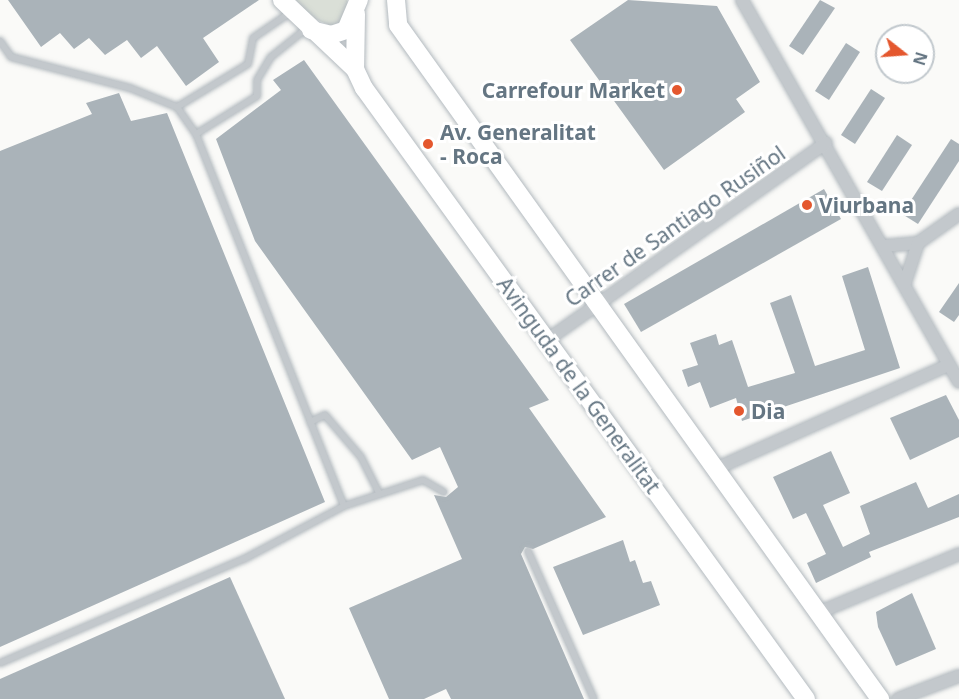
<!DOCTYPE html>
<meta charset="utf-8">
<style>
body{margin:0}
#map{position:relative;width:959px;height:699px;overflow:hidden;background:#fafaf8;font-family:"Noto Sans",sans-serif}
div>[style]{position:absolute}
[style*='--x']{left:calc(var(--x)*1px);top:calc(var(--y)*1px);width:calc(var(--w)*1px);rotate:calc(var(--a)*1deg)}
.green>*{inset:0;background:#dadfd7}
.building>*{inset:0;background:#aab3b9}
.roads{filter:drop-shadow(0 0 2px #b3babf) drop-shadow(0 0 2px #b3babf)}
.lane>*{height:6px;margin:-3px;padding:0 3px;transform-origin:3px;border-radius:3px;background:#c3c8cc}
.street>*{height:12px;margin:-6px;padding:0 6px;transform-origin:6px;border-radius:6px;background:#c3c8cc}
.secondary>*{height:18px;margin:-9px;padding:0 9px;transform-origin:9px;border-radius:9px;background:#fff}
.dots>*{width:16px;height:16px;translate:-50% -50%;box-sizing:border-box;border:3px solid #fff;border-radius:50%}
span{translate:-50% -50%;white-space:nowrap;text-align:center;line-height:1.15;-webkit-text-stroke:6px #fff;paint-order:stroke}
.poi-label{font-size:21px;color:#657683;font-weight:700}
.right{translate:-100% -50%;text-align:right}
.left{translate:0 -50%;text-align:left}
.street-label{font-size:21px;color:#657683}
.north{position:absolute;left:875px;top:24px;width:60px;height:60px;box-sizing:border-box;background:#fff;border:2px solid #c1c8cd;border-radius:50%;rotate:107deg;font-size:16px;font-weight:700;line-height:24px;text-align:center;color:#657683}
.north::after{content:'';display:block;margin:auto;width:21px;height:27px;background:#e4572e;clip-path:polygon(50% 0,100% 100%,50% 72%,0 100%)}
</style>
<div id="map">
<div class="green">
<div style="clip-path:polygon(296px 0,347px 0,348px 4px,342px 22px,331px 26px,311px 17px)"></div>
</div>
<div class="building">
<div style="clip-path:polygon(8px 0,259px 0,203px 38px,219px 62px,186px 86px,157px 46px,141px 58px,127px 40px,105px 55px,89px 38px,74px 49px,60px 33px,41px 47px)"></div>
<div style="clip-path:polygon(628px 0,717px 6px,760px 82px,736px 99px,745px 112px,664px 170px,570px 40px)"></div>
<div style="clip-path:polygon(820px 0,835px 8px,803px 55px,789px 46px)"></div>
<div style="clip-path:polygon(846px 43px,860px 52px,829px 100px,815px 91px)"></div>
<div style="clip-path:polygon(304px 60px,549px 400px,529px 408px,606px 517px,533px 549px,525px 547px,521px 554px,584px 699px,451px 699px,446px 689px,424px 699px,389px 699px,349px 608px,462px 559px,434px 495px,446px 497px,458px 487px,440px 447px,412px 460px,255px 241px,216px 139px,281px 90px,273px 80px)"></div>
<div style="clip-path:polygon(871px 89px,885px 98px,855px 144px,841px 135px)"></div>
<div style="clip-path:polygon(119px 93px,131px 121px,167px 113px,325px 502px,0 647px,0 151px,92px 114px,86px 103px)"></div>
<div style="clip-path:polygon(897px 135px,912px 145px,882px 191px,867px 182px)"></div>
<div style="clip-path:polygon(951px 139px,959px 144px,959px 161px,918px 224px,902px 214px)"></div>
<div style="clip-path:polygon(824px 189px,841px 219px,641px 332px,624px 304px)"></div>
<div style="clip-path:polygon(868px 267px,900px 368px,742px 421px,736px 398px,710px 408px,700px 382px,688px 387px,682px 370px,698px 365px,690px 343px,716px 334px,719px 345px,732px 340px,748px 387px,795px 373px,770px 303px,791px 295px,815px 366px,865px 350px,842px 276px)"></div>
<div style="clip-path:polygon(959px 283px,959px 315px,954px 322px,939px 312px)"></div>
<div style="clip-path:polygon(946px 395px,959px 420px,959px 437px,910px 460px,890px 418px)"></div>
<div style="clip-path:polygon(831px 451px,850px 493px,823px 505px,843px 547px,870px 534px,860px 506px,916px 482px,928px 508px,959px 494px,959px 517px,869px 552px,871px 557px,816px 583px,807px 563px,826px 554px,806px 513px,793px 519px,773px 477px)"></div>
<div style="clip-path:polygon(623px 540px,630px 562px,635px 560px,643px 583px,651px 581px,660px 605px,583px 635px,553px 567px)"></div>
<div style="clip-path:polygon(230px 577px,285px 699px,0 699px,0 679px)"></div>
<div style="clip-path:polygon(912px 593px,936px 649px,896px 666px,878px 627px,876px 612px)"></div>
</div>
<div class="roads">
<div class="lane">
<div style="--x:0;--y:41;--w:19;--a:55"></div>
<div style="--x:11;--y:57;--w:123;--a:14.6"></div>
<div style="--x:130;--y:88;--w:51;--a:22"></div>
<div style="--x:177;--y:107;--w:33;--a:55"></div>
<div style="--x:196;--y:134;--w:400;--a:68.3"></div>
<div style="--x:177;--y:107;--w:83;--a:-31.2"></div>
<div style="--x:248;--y:64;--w:26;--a:-79"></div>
<div style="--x:253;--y:38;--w:46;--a:-34.4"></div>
<div style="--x:196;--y:134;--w:72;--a:-31.9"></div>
<div style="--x:257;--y:96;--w:16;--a:-90"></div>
<div style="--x:257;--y:80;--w:27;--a:-59"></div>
<div style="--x:271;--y:57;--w:46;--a:-38.9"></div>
<div style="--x:310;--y:422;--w:17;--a:-25"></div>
<div style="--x:325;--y:415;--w:55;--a:49.4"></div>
<div style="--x:361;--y:457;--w:40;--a:63.4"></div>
<div style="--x:528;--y:551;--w:162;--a:66"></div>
<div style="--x:0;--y:663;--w:265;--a:-23.1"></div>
<div style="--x:244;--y:559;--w:113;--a:-27.9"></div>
<div style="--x:344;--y:506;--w:83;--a:-18.2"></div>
<div style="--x:423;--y:480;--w:24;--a:30"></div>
</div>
<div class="street">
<div style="--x:742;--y:0;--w:439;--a:60.4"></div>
<div style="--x:884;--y:246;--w:34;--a:-5"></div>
<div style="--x:918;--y:243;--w:50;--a:-35.3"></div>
<div style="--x:905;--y:283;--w:42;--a:-72"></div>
<div style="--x:546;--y:341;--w:343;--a:-35.3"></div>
<div style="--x:715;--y:469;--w:256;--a:-24"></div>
<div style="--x:820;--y:612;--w:151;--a:-22.6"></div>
<div style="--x:898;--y:699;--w:65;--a:-20.7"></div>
</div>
<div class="secondary">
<div style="--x:282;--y:0;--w:100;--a:43.4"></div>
<div style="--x:396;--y:0;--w:25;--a:85"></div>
<div style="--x:398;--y:25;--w:829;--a:54.43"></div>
<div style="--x:356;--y:14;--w:55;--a:91"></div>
<div style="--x:355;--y:69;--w:21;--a:65"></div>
<div style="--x:364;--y:88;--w:754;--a:54.12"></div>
<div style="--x:311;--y:30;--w:21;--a:14"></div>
<div style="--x:331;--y:35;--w:16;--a:-18"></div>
<div style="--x:346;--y:30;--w:33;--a:-67"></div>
</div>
</div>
<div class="dots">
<div style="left:677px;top:90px;background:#e4572e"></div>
<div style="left:428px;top:144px;background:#e4572e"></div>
<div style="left:807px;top:205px;background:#e4572e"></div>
<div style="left:739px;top:411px;background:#e4572e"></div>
</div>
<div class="poi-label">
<span class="right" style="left:665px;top:90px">Carrefour Market</span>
<span class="left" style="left:440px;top:144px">Av. Generalitat<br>- Roca</span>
<span class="left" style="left:819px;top:205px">Viurbana</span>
<span class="left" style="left:751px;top:411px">Dia</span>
</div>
<div class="street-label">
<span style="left:675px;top:226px;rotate:-35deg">Carrer de Santiago Rusiñol</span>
<span style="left:579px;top:385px;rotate:54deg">Avinguda de la Generalitat</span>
</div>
<div class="north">N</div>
</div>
